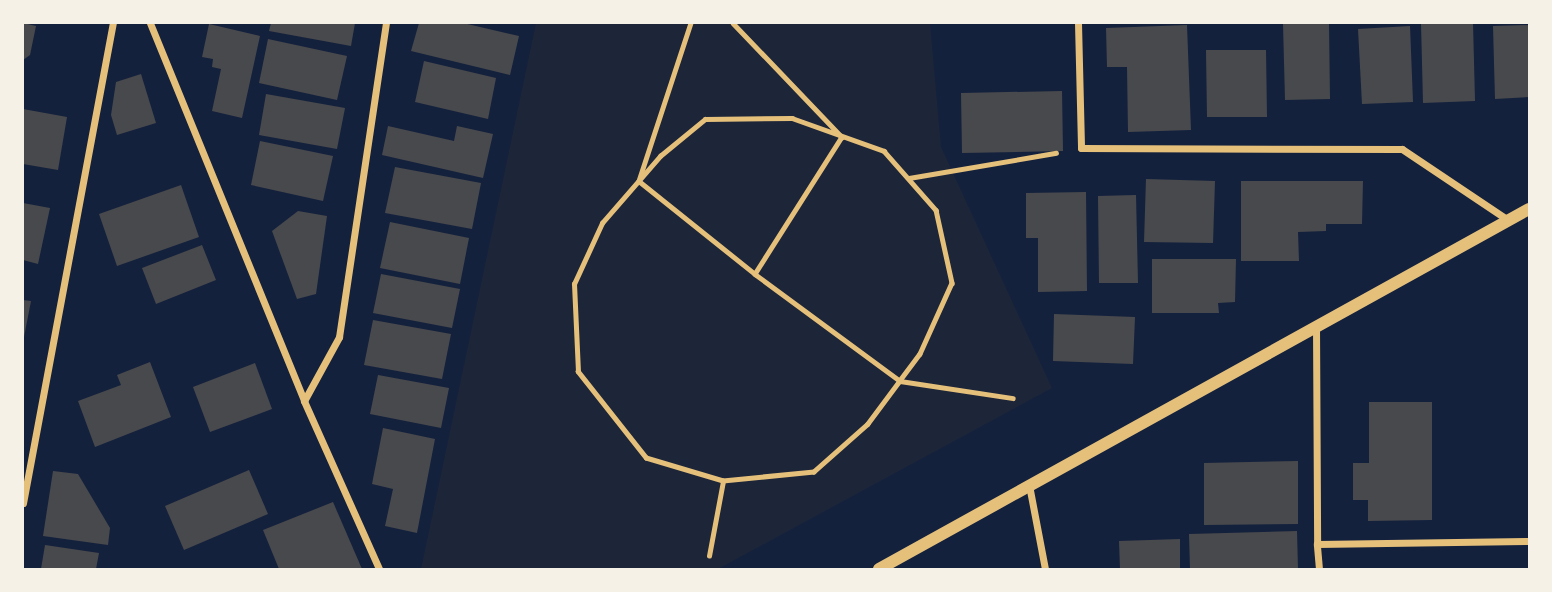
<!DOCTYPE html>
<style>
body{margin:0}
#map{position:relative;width:1552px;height:592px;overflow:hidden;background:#14213d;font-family:Literata,serif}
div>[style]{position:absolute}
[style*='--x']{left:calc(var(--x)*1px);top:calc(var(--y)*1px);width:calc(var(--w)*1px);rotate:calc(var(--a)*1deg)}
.green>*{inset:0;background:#1d2539}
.building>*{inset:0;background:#48494c}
.path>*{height:4.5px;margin:-2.25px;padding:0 2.25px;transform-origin:2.25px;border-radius:2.25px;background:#e5c07b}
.minor>*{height:7px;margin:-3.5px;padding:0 3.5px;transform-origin:3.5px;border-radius:3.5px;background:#e5c07b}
.tertiary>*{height:12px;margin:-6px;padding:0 6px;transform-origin:6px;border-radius:6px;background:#e5c07b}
span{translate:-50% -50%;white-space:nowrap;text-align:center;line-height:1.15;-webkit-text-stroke:7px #f6f1e7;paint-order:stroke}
.frame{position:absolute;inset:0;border:24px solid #f6f1e7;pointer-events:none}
</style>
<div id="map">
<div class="green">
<div style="clip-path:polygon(536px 23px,930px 23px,941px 147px,1052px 388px,718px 569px,421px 569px)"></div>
</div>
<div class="building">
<div style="clip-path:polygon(23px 23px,36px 26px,30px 55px,23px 60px)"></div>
<div style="clip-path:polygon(271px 23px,355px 23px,351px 46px,269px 31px)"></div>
<div style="clip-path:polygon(419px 23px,463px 23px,519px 36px,510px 75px,411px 51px)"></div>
<div style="clip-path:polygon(1421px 23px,1473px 23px,1475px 101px,1423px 103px)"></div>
<div style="clip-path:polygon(209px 24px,260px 36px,242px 118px,212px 111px,221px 69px,212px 67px,213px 59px,202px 57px)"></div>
<div style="clip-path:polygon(1283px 24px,1329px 24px,1330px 99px,1285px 100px)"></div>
<div style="clip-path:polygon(1187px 25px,1191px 130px,1128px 132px,1127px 67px,1107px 67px,1106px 28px)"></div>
<div style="clip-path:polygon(1529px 25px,1529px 97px,1495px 99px,1493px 26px)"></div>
<div style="clip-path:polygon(1410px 26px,1413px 102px,1362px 104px,1358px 29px)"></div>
<div style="clip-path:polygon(268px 39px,347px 56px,337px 100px,259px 83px)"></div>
<div style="clip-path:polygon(1206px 50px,1266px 50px,1267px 117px,1207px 117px)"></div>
<div style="clip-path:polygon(424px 61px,496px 78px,488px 119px,415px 102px)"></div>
<div style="clip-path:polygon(141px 74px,156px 123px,117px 135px,111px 115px,116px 82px)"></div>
<div style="clip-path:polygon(1062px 91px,1063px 151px,962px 153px,961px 93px)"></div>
<div style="clip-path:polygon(266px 94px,345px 108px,337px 149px,259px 135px)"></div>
<div style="clip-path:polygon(23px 109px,67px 117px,58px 170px,23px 164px)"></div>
<div style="clip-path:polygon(388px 126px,454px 141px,457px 126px,493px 134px,483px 178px,382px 155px)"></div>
<div style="clip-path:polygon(260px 141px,333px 156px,323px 201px,251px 185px)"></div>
<div style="clip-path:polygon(395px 167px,481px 183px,472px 229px,385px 213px)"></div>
<div style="clip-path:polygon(1146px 179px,1215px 181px,1213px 243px,1144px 242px)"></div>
<div style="clip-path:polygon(1241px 181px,1363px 181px,1362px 224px,1326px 224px,1326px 231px,1298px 232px,1299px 261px,1241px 261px)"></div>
<div style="clip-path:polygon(181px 185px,199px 237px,117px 266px,99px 214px)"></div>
<div style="clip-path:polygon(1086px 192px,1087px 291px,1038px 292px,1038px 238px,1026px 238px,1026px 193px)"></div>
<div style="clip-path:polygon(1136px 195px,1138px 283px,1099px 283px,1098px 196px)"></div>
<div style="clip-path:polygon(23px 203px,50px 208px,38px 264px,23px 260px)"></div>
<div style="clip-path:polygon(298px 211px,327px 216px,316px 294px,297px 299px,272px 231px)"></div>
<div style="clip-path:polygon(390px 222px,469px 238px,460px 284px,380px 268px)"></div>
<div style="clip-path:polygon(202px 245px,216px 280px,156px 304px,142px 268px)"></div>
<div style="clip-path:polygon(1152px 259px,1236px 259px,1235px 302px,1218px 303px,1219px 313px,1152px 313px)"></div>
<div style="clip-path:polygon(381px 274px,460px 289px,452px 328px,373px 313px)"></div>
<div style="clip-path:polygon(23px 300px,31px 301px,24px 337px,23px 337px)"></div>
<div style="clip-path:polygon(1054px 314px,1135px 317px,1133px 364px,1053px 361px)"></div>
<div style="clip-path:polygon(373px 320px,451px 334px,442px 379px,364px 365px)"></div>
<div style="clip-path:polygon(150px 362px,171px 417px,95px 447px,78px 401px,121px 385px,117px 375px)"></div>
<div style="clip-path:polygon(255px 363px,272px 409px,210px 432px,193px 387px)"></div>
<div style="clip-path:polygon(378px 375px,449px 388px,441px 428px,370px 414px)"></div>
<div style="clip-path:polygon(1369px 402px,1432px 402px,1432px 520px,1368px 521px,1368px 500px,1353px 500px,1353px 463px,1369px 463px)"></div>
<div style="clip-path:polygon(383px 428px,435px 439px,417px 533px,385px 526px,393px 489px,372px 484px)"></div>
<div style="clip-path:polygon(1298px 461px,1298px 524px,1204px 525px,1204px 463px)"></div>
<div style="clip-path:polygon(249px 470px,268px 514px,184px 550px,165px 506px)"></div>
<div style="clip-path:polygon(53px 471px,78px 474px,110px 528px,108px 545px,43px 536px)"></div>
<div style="clip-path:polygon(333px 502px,362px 569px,279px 569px,263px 530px)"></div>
<div style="clip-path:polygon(1297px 531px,1298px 569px,1190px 569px,1189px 534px)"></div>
<div style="clip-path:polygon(1180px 539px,1180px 569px,1120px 569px,1119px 541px)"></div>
<div style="clip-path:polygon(45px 545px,99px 553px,96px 569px,41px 569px)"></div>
</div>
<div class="path">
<div style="--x:691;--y:23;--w:166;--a:108.2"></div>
<div style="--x:639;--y:181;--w:149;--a:38.7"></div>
<div style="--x:733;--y:23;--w:158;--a:46.3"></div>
<div style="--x:842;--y:137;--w:162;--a:122.4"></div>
<div style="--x:755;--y:274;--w:180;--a:36.4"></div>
<div style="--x:900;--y:381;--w:114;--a:8.6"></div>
<div style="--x:792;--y:118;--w:98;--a:19.7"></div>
<div style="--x:884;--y:151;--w:79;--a:48.6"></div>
<div style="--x:936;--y:210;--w:75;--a:77.6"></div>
<div style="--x:952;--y:283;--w:78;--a:114.3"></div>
<div style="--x:920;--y:354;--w:34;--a:127"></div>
<div style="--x:900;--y:381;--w:54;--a:126.7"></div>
<div style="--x:868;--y:424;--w:72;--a:138.4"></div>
<div style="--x:814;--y:472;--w:91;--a:174.4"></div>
<div style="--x:723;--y:481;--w:80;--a:-163.4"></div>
<div style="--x:646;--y:458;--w:110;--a:-128.3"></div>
<div style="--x:578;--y:372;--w:88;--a:-92.6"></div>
<div style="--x:574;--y:284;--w:67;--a:-65.3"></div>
<div style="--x:602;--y:223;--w:89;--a:-49.1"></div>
<div style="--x:660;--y:156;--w:58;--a:-39.4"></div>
<div style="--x:705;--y:119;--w:87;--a:-0.7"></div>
<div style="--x:909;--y:178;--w:149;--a:-9.7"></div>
<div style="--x:709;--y:556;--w:76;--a:-79.4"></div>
</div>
<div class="minor">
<div style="--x:150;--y:23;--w:408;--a:67.8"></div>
<div style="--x:304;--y:401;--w:184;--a:65.9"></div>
<div style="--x:1078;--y:23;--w:125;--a:88.6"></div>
<div style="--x:1081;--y:148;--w:321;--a:0.2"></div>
<div style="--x:1402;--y:149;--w:124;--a:33.8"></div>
<div style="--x:1316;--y:325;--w:219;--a:89.7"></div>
<div style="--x:304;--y:401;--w:73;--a:-61.3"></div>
<div style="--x:339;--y:337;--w:317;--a:-81.5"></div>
<div style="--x:1029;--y:485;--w:86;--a:79.2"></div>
<div style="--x:23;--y:503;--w:488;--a:-79.4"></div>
<div style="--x:1319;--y:569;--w:25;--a:-95"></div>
<div style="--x:1317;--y:544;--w:212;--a:-0.8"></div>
</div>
<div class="tertiary">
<div style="--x:879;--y:569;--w:743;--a:-28.98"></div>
</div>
<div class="frame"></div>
</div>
